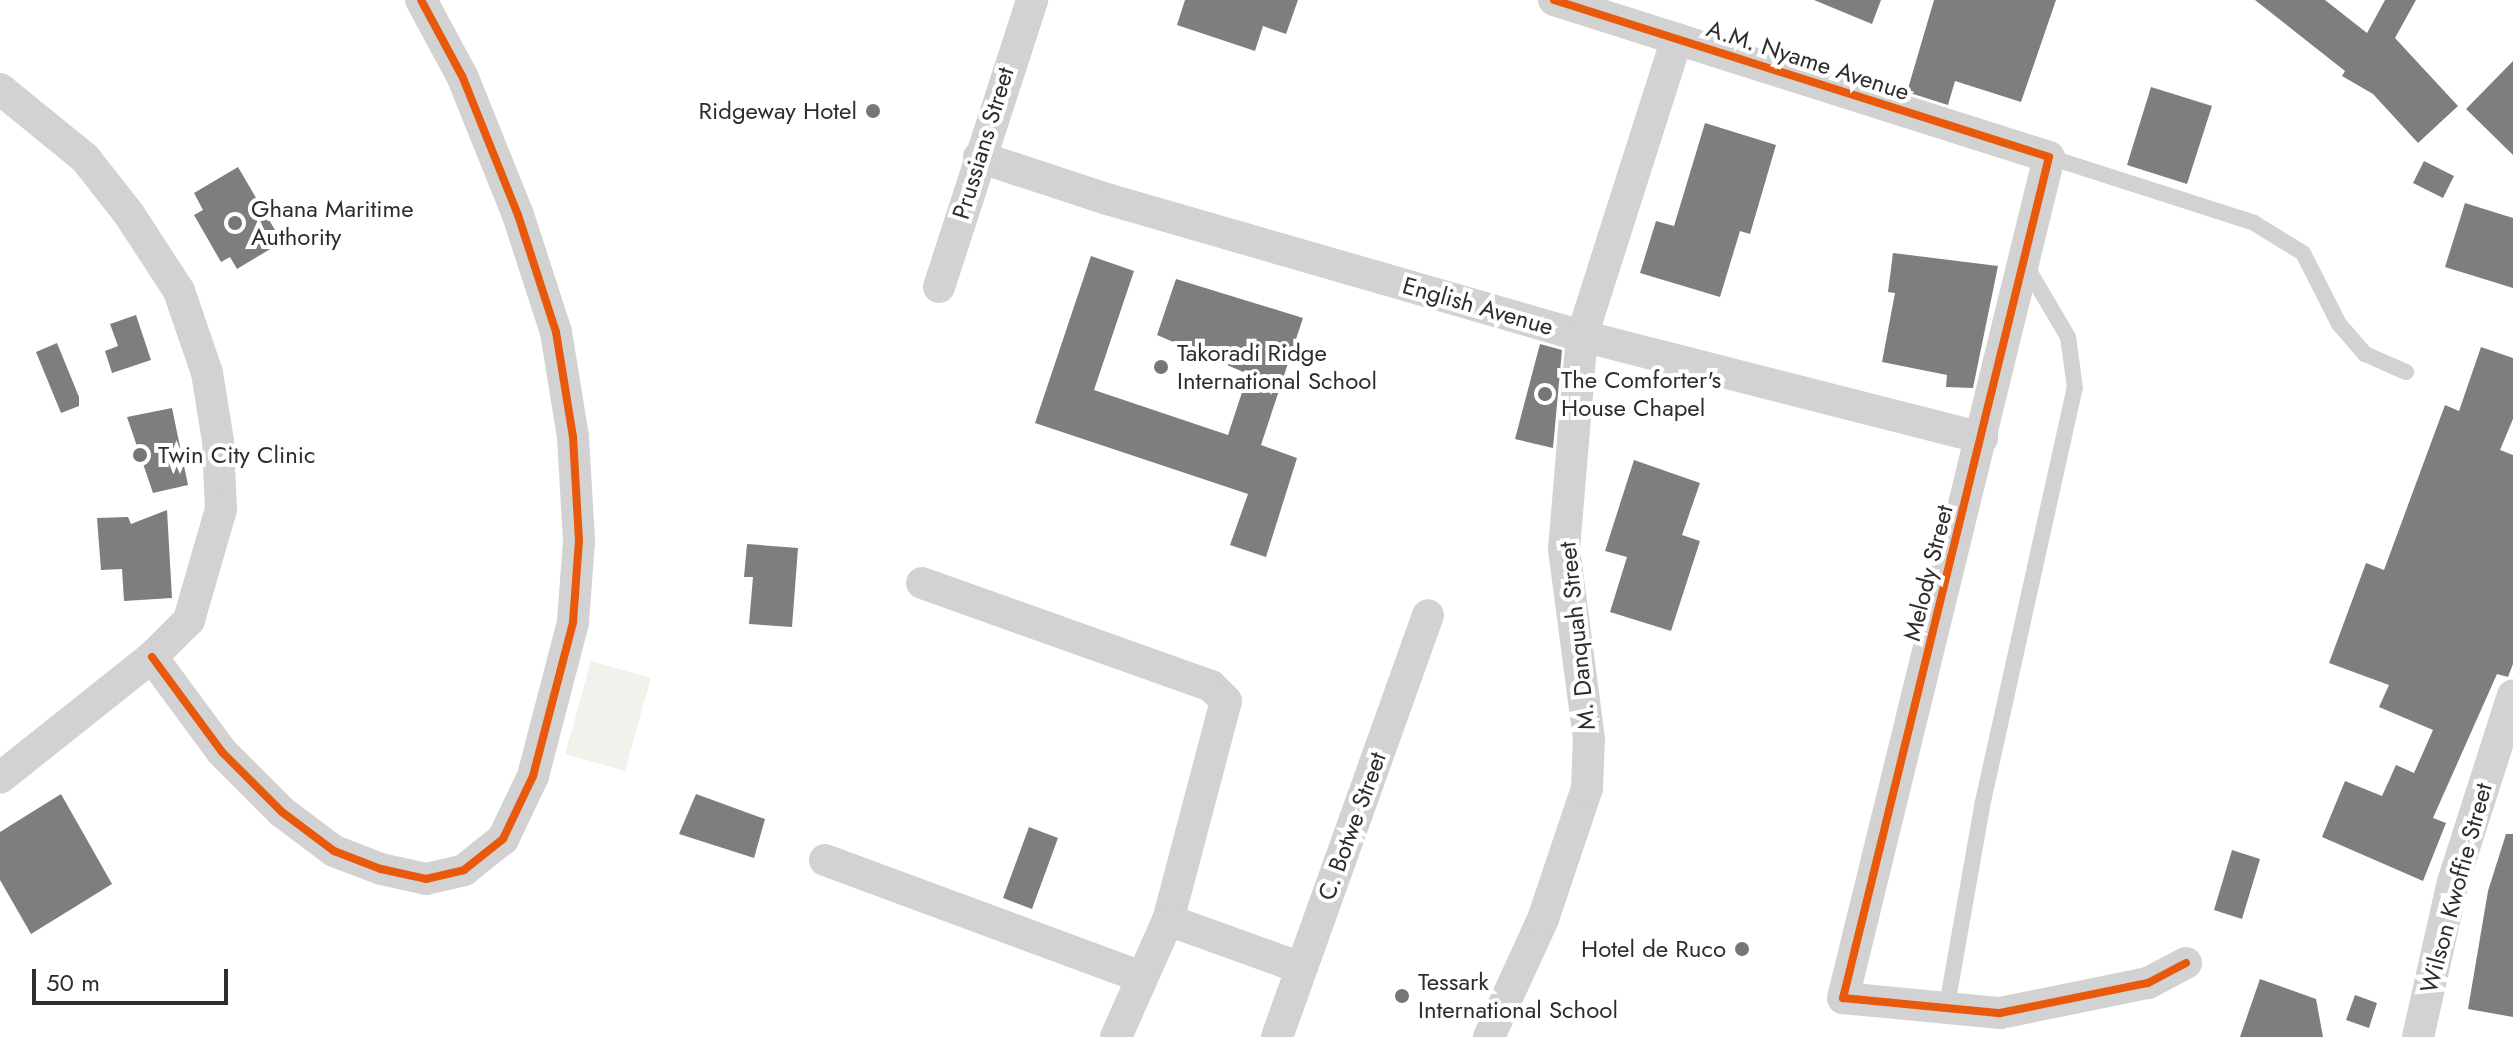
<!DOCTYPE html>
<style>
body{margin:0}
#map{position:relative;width:2513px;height:1037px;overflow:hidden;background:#fff;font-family:Jost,sans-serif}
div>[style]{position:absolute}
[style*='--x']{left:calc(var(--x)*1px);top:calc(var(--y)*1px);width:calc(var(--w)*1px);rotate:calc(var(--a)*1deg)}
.green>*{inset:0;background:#f0f3eb}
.building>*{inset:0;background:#7e7e7e}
.service>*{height:16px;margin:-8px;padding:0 8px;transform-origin:8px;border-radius:8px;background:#d2d2d2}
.minor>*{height:32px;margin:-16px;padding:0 16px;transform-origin:16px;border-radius:16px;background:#d2d2d2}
.cycleway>*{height:8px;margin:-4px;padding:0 4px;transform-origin:4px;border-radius:4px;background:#e8590c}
.dots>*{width:22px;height:22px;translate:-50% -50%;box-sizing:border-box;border:4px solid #fff;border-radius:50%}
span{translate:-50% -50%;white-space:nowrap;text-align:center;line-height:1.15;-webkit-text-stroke:8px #fff;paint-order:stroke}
.street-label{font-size:24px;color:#2d2d2d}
.poi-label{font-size:24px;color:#2d2d2d}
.right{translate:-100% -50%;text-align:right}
.left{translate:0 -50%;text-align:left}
.scale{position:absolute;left:32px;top:969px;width:196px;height:36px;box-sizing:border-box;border:4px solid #2d2d2d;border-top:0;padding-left:10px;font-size:24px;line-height:28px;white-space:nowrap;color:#2d2d2d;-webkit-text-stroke:6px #fff;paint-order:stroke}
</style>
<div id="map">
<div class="green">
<div style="clip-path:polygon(591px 661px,651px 678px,625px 771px,565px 754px)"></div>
</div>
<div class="building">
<div style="clip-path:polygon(1185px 0,1298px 0,1286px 34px,1263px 26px,1255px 51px,1177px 25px)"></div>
<div style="clip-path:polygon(1814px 0,1881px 0,1872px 24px)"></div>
<div style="clip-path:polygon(1934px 0,2056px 0,2021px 102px,1955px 81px,1948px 105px,1907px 92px)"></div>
<div style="clip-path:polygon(2255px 0,2325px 0,2367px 33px,2385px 0,2416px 0,2395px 38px,2458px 106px,2418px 143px,2373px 94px,2342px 76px,2345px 71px)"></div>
<div style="clip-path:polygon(2513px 61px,2513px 155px,2466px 109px)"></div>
<div style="clip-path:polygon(2151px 87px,2212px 106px,2187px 184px,2127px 165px)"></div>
<div style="clip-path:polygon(1705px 123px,1776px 145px,1750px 234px,1740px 231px,1720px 297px,1640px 273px,1656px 221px,1674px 226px)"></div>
<div style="clip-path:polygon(2424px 161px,2454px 176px,2443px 198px,2413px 183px)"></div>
<div style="clip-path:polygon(238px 167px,282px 242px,237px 269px,230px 257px,221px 262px,194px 215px,203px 210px,194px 193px)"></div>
<div style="clip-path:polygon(2465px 203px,2513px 218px,2513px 288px,2445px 267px)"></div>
<div style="clip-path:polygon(1893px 253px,1998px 266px,1973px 388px,1946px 387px,1947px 375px,1882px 362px,1895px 293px,1888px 292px)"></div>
<div style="clip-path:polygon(1091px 256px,1134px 271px,1094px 390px,1228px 435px,1248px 374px,1157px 335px,1176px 279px,1303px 318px,1261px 445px,1297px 458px,1266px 557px,1230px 545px,1248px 494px,1035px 423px)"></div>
<div style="clip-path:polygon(136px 315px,151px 360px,112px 373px,105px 351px,118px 346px,110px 324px)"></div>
<div style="clip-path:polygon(57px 343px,79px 397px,79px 406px,61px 413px,36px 352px)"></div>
<div style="clip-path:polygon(1540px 344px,1562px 350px,1553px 448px,1515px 439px)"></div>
<div style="clip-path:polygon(2481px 347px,2513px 358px,2513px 419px,2500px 450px,2513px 455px,2513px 664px,2508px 677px,2497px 674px,2433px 818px,2446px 823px,2423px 881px,2322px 837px,2345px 781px,2382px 796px,2396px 765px,2414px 773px,2433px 730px,2379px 707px,2389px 685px,2329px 663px,2366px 563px,2384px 570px,2445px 405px,2459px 411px)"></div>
<div style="clip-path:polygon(172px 408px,188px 485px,153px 493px,127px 417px)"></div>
<div style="clip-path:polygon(1634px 460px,1700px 483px,1682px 535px,1700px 541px,1671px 631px,1610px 612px,1627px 557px,1605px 551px)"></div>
<div style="clip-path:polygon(167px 510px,172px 598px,124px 601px,122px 569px,101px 570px,97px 518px,128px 517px,131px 524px)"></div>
<div style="clip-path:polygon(747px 544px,798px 548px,792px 627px,749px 624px,753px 577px,744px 577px)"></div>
<div style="clip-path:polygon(61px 794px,112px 884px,31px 934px,0 880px,0 832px)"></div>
<div style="clip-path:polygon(696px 794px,765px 819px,754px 858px,679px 834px)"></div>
<div style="clip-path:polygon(1029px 827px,1058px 838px,1032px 909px,1003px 898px)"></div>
<div style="clip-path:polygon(2506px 834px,2513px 834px,2513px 1017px,2468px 1009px,2488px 891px)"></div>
<div style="clip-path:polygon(2232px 850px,2260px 859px,2242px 919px,2214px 910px)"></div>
<div style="clip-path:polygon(2260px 979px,2316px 999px,2323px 1037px,2240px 1037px)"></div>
<div style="clip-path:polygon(2355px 995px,2377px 1003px,2369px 1028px,2346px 1020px)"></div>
</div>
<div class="service">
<div style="--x:2049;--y:157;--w:215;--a:17.8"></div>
<div style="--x:2254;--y:223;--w:57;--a:31.5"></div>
<div style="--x:2303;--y:253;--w:80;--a:63.1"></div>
<div style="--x:2339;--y:324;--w:40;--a:49"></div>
<div style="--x:2365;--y:354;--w:45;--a:23.7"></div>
<div style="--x:1946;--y:1011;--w:208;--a:-80"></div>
<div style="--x:1982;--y:806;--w:428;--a:-77.5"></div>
<div style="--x:2075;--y:388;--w:51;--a:-97.8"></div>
<div style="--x:2068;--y:337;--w:82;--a:-120.6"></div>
</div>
<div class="minor">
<div style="--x:1554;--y:0;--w:519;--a:17.6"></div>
<div style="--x:2049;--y:157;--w:866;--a:103.76"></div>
<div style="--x:1843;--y:998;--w:158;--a:5.5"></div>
<div style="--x:2000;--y:1013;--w:151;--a:-11.5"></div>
<div style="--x:2148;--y:983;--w:43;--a:-27.8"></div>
<div style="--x:0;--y:89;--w:109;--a:39.1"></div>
<div style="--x:85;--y:158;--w:71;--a:51.8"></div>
<div style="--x:129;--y:214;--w:92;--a:57"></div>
<div style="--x:179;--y:291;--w:87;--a:71.1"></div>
<div style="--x:207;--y:373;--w:69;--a:80.8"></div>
<div style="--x:218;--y:441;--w:68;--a:87.5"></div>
<div style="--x:221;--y:509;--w:116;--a:106.1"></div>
<div style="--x:189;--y:620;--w:52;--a:135"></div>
<div style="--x:152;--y:657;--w:194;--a:141.5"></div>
<div style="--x:979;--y:157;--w:135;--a:18.2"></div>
<div style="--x:1107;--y:199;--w:494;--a:16.1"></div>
<div style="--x:1582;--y:336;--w:413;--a:14.3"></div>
<div style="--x:939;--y:287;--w:302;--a:-72"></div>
<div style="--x:922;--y:583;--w:307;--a:19.6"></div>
<div style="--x:1211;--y:686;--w:21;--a:45"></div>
<div style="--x:1226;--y:701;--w:227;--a:104.8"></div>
<div style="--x:1168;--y:920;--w:128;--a:114"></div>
<div style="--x:152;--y:657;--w:118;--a:53.6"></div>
<div style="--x:222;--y:752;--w:85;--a:45"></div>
<div style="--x:282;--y:812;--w:65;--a:36.9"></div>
<div style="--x:334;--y:851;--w:50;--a:21"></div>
<div style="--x:381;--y:869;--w:46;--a:12.5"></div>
<div style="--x:426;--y:879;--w:39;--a:-13"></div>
<div style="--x:464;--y:870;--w:50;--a:-38.5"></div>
<div style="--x:503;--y:839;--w:70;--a:-64.5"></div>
<div style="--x:533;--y:776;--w:159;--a:-75.4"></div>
<div style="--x:573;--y:622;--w:81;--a:-85.8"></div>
<div style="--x:579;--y:541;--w:104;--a:-93.3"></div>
<div style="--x:573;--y:437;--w:106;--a:-99.2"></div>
<div style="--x:556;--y:332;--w:123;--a:-108"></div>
<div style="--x:518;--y:215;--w:150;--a:-111.9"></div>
<div style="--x:462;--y:76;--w:86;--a:-118.3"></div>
<div style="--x:825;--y:860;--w:338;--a:20.3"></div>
<div style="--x:1168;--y:920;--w:141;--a:19.8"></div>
<div style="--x:1277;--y:1037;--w:448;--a:-70.3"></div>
<div style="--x:1489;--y:1037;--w:130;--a:-65.4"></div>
<div style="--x:1543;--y:919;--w:138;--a:-71.4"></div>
<div style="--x:1587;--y:788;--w:49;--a:-87.7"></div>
<div style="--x:1589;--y:739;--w:192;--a:-97.5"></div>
<div style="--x:1564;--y:549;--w:214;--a:-85.2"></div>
<div style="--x:1582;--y:336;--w:312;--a:-72.3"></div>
<div style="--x:2418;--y:1037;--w:159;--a:-77.3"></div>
<div style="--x:2453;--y:882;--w:196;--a:-72.2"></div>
</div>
<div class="cycleway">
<div style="--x:1554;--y:0;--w:519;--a:17.6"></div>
<div style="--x:2049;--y:157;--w:866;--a:103.76"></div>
<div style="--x:1843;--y:998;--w:158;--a:5.5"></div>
<div style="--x:2000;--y:1013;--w:151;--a:-11.5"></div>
<div style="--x:2148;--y:983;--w:43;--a:-27.8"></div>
<div style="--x:152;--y:657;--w:118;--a:53.6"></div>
<div style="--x:222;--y:752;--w:85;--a:45"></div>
<div style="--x:282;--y:812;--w:65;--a:36.9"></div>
<div style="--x:334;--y:851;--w:50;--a:21"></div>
<div style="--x:381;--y:869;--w:46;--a:12.5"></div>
<div style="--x:426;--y:879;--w:39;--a:-13"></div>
<div style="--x:464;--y:870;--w:50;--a:-38.5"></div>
<div style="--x:503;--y:839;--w:70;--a:-64.5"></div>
<div style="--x:533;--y:776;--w:159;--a:-75.4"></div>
<div style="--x:573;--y:622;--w:81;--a:-85.8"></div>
<div style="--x:579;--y:541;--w:104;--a:-93.3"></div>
<div style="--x:573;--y:437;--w:106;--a:-99.2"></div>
<div style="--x:556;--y:332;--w:123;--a:-108"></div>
<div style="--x:518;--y:215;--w:150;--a:-111.9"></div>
<div style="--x:462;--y:76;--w:86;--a:-118.3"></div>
</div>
<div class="dots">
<div style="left:873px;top:111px;background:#767676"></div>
<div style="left:235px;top:223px;background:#767676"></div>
<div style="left:1161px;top:367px;background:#767676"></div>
<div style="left:1545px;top:394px;background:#767676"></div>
<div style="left:140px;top:455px;background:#767676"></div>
<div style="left:1742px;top:949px;background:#767676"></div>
<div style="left:1402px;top:996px;background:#767676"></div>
</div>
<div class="street-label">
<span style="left:1808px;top:60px;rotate:18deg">A.M. Nyame Avenue</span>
<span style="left:983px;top:143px;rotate:-73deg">Prussians Street</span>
<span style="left:1478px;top:306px;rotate:16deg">English Avenue</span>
<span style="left:1928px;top:573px;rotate:-76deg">Melody Street</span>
<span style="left:1577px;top:636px;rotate:-96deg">M. Danquah Street</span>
<span style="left:1352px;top:826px;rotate:-70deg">C. Botwe Street</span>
<span style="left:2456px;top:888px;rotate:-75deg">Wilson Kwoffie Street</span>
</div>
<div class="poi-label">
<span class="right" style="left:857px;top:111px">Ridgeway Hotel</span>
<span class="left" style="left:251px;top:223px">Ghana Maritime<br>Authority</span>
<span class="left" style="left:1177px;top:367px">Takoradi Ridge<br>International School</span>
<span class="left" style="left:1561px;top:394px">The Comforter's<br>House Chapel</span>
<span class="left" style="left:158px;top:455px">Twin City Clinic</span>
<span class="right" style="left:1726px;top:949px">Hotel de Ruco</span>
<span class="left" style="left:1418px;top:996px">Tessark<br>International School</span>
</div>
<div class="scale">50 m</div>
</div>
